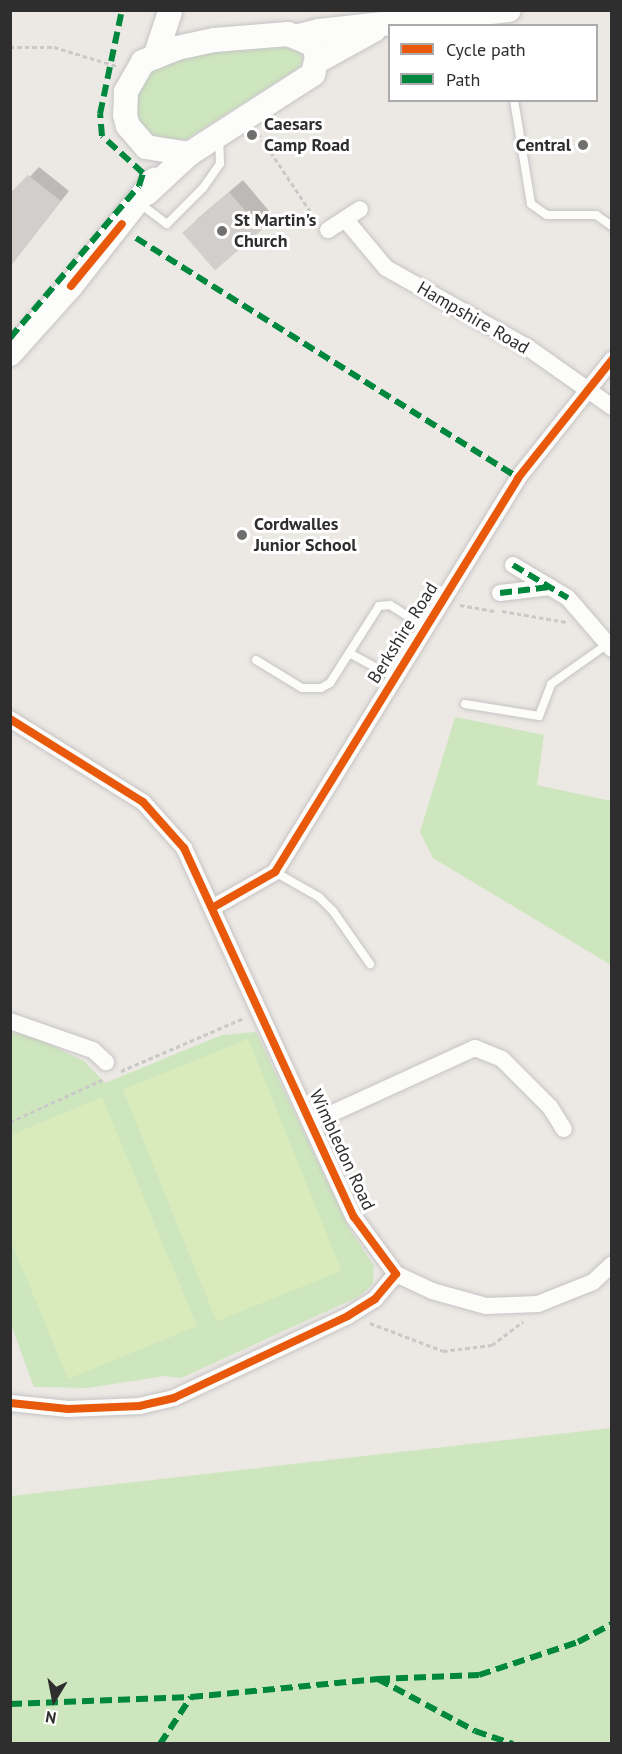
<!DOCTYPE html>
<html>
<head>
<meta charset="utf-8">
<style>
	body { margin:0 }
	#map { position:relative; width:622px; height:1754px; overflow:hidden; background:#ece8e4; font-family:"PT Sans",sans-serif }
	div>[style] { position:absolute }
	.green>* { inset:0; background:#cee6be }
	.pitch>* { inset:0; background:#d9eabb; transform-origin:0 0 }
	.shadow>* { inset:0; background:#0003 }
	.building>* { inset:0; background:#d1cecb; transform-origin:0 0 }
	.path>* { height:3px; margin-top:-1.5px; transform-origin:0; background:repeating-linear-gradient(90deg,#c9c9c8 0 4.5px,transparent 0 7.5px) }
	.roads { filter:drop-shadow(0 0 2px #c5c4c5) drop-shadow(0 0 2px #c5c4c5) }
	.lane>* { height:8px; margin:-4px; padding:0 4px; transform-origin:4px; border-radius:4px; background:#fcfcfb }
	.street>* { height:16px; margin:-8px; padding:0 8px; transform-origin:8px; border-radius:8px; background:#fcfcfb }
	.secondary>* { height:24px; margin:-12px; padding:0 12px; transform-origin:12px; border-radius:12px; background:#fcfcfb }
	.quiet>* { height:6px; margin-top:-3px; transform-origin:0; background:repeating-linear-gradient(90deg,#00873e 0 12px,transparent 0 18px) }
	.cycleway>* { height:8px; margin:-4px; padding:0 4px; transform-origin:4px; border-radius:4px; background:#e8590c }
	.dots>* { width:16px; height:16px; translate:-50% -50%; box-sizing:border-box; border:3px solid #fff; border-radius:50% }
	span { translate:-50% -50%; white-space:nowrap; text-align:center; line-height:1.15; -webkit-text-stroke:6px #fff; paint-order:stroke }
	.poi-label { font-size:18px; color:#2e2e2e; font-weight:700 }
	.left { translate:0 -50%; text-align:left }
	.right { translate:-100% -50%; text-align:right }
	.street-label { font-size:18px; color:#2e2e2e }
	.frame { position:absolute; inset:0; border:12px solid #2e2e2e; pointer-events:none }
	.legend { position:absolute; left:388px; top:24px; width:210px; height:78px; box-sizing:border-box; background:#fff; border:2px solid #ababab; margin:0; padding:8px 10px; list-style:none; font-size:18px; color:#2e2e2e }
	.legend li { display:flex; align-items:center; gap:12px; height:30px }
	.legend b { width:30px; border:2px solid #ababab }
	.north { position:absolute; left:24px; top:1670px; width:60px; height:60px; -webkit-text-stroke:4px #fff; paint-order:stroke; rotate:190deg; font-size:16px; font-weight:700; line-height:24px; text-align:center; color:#2e2e2e }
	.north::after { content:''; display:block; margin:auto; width:21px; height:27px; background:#2e2e2e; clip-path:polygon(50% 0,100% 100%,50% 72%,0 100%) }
</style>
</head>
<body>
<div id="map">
	<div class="green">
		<i style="clip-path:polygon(275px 45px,299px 51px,303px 59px,298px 68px,187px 139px,168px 141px,145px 132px,133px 112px,140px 75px,170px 56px)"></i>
		<i style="clip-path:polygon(455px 717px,544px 735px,537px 785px,611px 801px,611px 965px,433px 858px,420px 832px)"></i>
		<i style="clip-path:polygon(11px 1032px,36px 1038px,84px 1061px,105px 1083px,222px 1035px,256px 1032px,349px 1228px,374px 1266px,373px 1284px,360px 1296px,181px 1378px,164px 1376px,88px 1388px,34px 1387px,11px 1325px)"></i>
		<i style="clip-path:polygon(611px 1428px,611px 1743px,11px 1743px,11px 1496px)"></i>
	</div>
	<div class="pitch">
		<i style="left:248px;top:1039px;width:250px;height:135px;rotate:68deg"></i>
		<i style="clip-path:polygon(102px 1097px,197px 1326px,68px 1379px,11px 1241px,11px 1135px)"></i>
	</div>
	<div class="shadow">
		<i style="clip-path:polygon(39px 167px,69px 191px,10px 266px,10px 198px)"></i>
		<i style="clip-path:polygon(243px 180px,274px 217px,215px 269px,196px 220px)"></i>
	</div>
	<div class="building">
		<i style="clip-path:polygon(28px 175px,61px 201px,10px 267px,10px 193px)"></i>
		<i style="left:229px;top:192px;width:50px;height:62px;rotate:49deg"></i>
	</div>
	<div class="path">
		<i style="left:10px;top:47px;width:44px"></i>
		<i style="left:54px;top:47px;width:66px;rotate:16.8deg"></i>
		<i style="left:258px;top:133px;width:105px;rotate:56.3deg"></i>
		<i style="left:460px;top:605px;width:36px;rotate:10deg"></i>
		<i style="left:502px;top:611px;width:65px;rotate:9.8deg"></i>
		<i style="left:121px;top:1071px;width:134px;rotate:-23.3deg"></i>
		<i style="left:10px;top:1122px;width:103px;rotate:-24.6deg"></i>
		<i style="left:370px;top:1323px;width:78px;rotate:21deg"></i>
		<i style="left:443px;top:1351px;width:49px;rotate:-7deg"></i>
		<i style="left:492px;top:1345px;width:39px;rotate:-37deg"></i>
	</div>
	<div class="roads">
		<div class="lane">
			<i style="left:514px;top:100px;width:105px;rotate:80.7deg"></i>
			<i style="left:531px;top:204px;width:19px;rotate:35deg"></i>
			<i style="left:547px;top:215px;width:49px"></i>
			<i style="left:596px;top:215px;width:19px;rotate:35deg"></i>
			<i style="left:139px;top:203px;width:35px;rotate:37deg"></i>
			<i style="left:167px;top:224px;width:51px;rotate:-45deg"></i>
			<i style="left:203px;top:188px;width:29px;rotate:-55deg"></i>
			<i style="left:220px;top:164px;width:26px;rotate:-92deg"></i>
			<i style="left:351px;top:654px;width:48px;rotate:28.7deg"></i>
			<i style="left:256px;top:660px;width:54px;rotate:31.3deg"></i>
			<i style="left:302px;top:688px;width:19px"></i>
			<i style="left:321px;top:688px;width:10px;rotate:-29deg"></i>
			<i style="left:330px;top:683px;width:91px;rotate:-57.5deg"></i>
			<i style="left:379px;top:606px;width:11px;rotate:-5deg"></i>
			<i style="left:390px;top:605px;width:41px;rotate:32.2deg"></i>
			<i style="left:465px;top:704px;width:75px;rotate:9.2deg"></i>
			<i style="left:539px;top:716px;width:34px;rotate:-69deg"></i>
			<i style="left:551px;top:684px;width:67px;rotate:-35.3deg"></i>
			<i style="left:275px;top:872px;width:51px;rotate:29.6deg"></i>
			<i style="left:319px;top:897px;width:20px;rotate:45deg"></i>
			<i style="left:333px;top:911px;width:65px;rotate:55.1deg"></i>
		</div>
		<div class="street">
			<i style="left:345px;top:219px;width:64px;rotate:50.1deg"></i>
			<i style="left:386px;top:268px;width:162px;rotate:29.3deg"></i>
			<i style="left:527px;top:347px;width:104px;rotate:35.2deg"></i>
			<i style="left:328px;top:230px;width:38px;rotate:-33deg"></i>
			<i style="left:513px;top:565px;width:64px;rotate:31deg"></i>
			<i style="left:568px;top:598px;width:67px;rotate:49.2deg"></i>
			<i style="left:500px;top:593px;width:50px;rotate:-6.8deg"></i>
			<i style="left:10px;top:719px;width:157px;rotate:32deg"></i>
			<i style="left:143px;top:802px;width:62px;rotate:48.3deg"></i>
			<i style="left:184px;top:848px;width:406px;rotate:65.3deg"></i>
			<i style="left:354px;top:1217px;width:71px;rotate:53.6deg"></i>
			<i style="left:396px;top:1274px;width:33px;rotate:130deg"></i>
			<i style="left:375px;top:1299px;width:32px;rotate:148deg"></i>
			<i style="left:348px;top:1316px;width:192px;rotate:154.8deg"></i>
			<i style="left:174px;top:1398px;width:35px;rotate:167deg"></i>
			<i style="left:140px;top:1406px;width:72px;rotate:177.6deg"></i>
			<i style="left:68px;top:1409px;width:58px;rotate:-174.1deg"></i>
			<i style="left:212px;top:908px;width:73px;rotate:-29.7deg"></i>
			<i style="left:275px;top:872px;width:463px;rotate:-58.3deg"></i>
			<i style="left:518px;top:478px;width:151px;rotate:-51.5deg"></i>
			<i style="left:10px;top:1021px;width:88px;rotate:19.3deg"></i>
			<i style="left:93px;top:1050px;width:18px;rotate:43deg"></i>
			<i style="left:313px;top:1122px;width:178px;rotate:-24.6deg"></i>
			<i style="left:475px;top:1048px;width:29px;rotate:22deg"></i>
			<i style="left:502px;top:1059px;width:68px;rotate:45deg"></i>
			<i style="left:550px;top:1107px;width:26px;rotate:58deg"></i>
			<i style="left:396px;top:1274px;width:40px;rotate:25deg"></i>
			<i style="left:432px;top:1291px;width:56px;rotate:15.5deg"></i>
			<i style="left:486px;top:1306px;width:52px;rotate:-2.2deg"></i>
			<i style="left:538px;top:1304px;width:59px;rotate:-21.8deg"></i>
			<i style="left:593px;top:1282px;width:26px;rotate:-43deg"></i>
		</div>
		<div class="secondary">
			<i style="left:299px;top:36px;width:21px;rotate:-14deg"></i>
			<i style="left:319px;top:31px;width:191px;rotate:-6.3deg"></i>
			<i style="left:155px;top:57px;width:47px;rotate:-71.6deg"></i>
			<i style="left:316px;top:62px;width:66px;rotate:-28.9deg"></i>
			<i style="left:147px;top:193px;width:57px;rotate:-42.9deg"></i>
			<i style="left:189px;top:154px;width:148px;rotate:-32.8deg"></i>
			<i style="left:313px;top:74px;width:17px;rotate:-77deg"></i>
			<i style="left:317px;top:57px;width:12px;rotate:-104deg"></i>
			<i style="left:314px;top:45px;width:28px;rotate:-157deg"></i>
			<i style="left:288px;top:34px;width:74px;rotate:175.4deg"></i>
			<i style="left:214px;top:40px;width:38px;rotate:168deg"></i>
			<i style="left:177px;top:48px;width:37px;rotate:158deg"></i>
			<i style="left:143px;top:62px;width:34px;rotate:120deg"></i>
			<i style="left:126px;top:92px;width:23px;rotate:92deg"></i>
			<i style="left:125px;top:115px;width:11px;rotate:75deg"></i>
			<i style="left:128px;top:126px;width:28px;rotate:49deg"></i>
			<i style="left:146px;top:147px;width:44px;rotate:9.2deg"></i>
			<i style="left:10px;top:354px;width:91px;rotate:-48.1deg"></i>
			<i style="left:71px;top:286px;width:135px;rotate:-51.9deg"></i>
		</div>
	</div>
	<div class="quiet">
		<i style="left:136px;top:238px;width:451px;rotate:32.1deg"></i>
		<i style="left:10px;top:338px;width:199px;rotate:-49.7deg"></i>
		<i style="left:139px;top:186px;width:14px;rotate:-73deg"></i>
		<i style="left:143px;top:173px;width:55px;rotate:-137.9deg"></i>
		<i style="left:102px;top:136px;width:22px;rotate:-95deg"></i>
		<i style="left:100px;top:114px;width:106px;rotate:-78.1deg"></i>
		<i style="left:513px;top:565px;width:64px;rotate:31deg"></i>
		<i style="left:500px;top:593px;width:50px;rotate:-6.8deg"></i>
		<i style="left:378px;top:1679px;width:101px;rotate:-2.3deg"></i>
		<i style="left:479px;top:1675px;width:104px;rotate:-18.4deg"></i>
		<i style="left:578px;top:1642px;width:38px;rotate:-28deg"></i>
		<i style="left:10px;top:1704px;width:181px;rotate:-2.2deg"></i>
		<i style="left:191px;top:1697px;width:188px;rotate:-5.5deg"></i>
		<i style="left:378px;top:1679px;width:110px;rotate:28.2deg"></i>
		<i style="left:475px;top:1731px;width:40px;rotate:18.9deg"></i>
		<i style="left:160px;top:1744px;width:56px;rotate:-56.6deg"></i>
	</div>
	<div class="cycleway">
		<i style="left:71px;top:286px;width:80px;rotate:-50.6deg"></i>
		<i style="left:10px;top:719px;width:157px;rotate:32deg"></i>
		<i style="left:143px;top:802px;width:62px;rotate:48.3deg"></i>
		<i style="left:184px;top:848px;width:406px;rotate:65.3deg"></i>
		<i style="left:354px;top:1217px;width:71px;rotate:53.6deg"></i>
		<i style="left:396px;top:1274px;width:33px;rotate:130deg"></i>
		<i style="left:375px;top:1299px;width:32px;rotate:148deg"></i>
		<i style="left:348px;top:1316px;width:192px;rotate:154.8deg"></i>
		<i style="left:174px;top:1398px;width:35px;rotate:167deg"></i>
		<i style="left:140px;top:1406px;width:72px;rotate:177.6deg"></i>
		<i style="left:68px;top:1409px;width:58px;rotate:-174.1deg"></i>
		<i style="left:212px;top:908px;width:73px;rotate:-29.7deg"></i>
		<i style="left:275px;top:872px;width:463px;rotate:-58.3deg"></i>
		<i style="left:518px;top:478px;width:151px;rotate:-51.5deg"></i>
	</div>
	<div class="dots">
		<i style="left:252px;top:135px;background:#706f6e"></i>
		<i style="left:583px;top:145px;background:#706f6e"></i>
		<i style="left:222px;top:231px;background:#706f6e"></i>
		<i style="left:242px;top:535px;background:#706f6e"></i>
	</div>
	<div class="poi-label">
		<span class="left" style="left:264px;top:135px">Caesars<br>Camp Road</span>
		<span class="right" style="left:571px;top:145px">Central</span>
		<span class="left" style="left:234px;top:231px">St Martin's<br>Church</span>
		<span class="left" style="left:254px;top:535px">Cordwalles<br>Junior School</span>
	</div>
	<div class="street-label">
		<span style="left:473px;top:318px;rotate:30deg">Hampshire Road</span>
		<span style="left:403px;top:633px;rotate:-58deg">Berkshire Road</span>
		<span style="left:342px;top:1150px;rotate:65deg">Wimbledon Road</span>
	</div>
	<div class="frame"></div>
	<ul class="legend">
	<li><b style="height:8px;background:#e8590c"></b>Cycle path</li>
	<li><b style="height:8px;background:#00873e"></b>Path</li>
	</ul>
	<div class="north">N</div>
</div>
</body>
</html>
